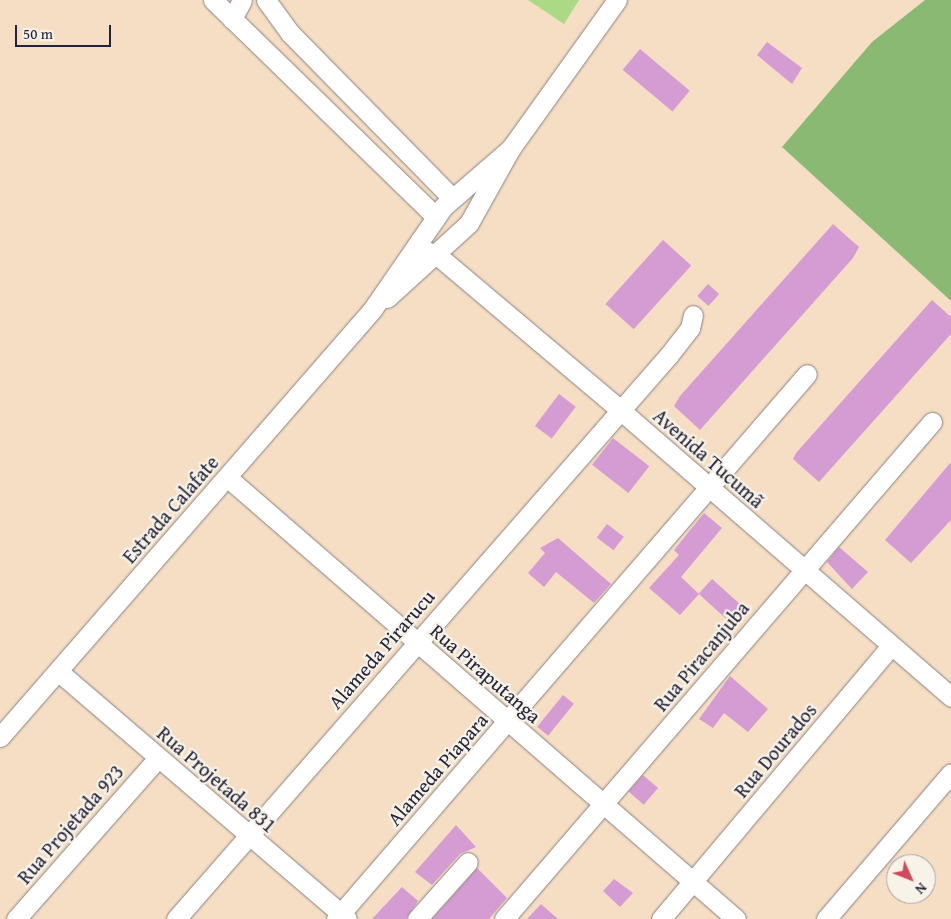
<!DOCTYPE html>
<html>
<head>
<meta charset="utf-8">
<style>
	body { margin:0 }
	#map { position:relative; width:951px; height:919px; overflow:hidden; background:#f5dec4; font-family:"Gentium Book Plus",serif }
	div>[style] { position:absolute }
	.green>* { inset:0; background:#acd986 }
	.forest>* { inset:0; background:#89b973 }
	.building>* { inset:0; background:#d59cd4; transform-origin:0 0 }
	.roads { filter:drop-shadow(0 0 1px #8c8080) drop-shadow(0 0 1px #8c8080) }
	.minor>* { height:19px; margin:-9.5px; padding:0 9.5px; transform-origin:9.5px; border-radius:9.5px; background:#fff }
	span { translate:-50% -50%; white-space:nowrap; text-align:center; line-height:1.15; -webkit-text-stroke:4.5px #f7f3e8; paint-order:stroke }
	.street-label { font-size:20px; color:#22223b }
	.north { position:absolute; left:886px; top:854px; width:50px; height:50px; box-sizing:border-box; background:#f7f3e8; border:1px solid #a29fa3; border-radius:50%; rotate:134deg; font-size:14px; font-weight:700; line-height:20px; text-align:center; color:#22223b }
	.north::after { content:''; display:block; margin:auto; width:18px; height:22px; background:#d1495b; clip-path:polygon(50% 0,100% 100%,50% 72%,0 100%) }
	.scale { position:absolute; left:15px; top:25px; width:96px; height:22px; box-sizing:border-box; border:2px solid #22223b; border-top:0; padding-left:6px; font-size:15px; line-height:18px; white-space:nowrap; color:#22223b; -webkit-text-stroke:4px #f7f3e8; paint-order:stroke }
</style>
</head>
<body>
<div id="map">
	<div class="green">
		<i style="clip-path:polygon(528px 0,579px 0,564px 24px)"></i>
	</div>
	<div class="forest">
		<i style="clip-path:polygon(925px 0,951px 0,951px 301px,782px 147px,872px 42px)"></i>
	</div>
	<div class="building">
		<i style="clip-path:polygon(767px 42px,802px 68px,792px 84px,757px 55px)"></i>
		<i style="left:640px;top:49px;width:65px;height:27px;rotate:40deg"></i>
		<i style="clip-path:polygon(833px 224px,859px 247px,853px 258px,700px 430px,674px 406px,680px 396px)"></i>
		<i style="left:663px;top:240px;width:38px;height:86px;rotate:42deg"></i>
		<i style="left:708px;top:284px;width:15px;height:16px;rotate:42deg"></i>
		<i style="clip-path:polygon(932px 300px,951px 317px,951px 334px,819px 482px,793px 459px,796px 453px)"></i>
		<i style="left:559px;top:394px;width:21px;height:40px;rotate:37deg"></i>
		<i style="left:613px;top:438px;width:46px;height:34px;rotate:38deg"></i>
		<i style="clip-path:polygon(951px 462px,951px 520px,911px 563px,885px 540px)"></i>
		<i style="clip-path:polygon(704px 513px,722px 528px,681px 577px,699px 594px,680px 615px,649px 588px,679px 555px,674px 550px)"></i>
		<i style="left:607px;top:524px;width:21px;height:17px;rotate:37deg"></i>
		<i style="clip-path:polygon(558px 538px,611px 584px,594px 603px,556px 572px,544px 587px,528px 573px,545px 553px,540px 548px)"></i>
		<i style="clip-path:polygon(839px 547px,868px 572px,852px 589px,827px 562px)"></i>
		<i style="left:712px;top:579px;width:46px;height:20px;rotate:42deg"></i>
		<i style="clip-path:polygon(730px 676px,768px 709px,748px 732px,724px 713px,713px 728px,699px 719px)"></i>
		<i style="left:563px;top:695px;width:14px;height:41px;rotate:39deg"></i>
		<i style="left:643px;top:775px;width:20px;height:22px;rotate:41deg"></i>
		<i style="clip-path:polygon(456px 825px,476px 847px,460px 854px,432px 885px,415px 872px)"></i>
		<i style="clip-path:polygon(477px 868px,507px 898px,489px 919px,432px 919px)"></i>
		<i style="clip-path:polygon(614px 879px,633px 893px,620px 907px,603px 891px)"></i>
		<i style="clip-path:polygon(402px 887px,418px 901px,406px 919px,372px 919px)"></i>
		<i style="clip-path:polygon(541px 904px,558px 919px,527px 919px)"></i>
	</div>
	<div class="roads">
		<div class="minor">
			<i style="left:213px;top:0;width:311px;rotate:44.2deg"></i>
			<i style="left:266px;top:0;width:41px;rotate:54deg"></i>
			<i style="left:290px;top:33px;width:231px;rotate:45.5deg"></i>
			<i style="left:232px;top:19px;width:21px;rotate:-62deg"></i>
			<i style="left:420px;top:240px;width:10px;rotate:73deg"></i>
			<i style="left:423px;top:250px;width:15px;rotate:20deg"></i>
			<i style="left:437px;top:255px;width:238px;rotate:40.2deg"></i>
			<i style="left:619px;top:409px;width:440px;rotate:40.9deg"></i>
			<i style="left:387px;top:298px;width:111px;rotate:-42.4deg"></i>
			<i style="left:469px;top:223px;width:86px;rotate:-60.8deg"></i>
			<i style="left:511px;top:148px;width:182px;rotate:-54.4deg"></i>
			<i style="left:227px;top:477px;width:674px;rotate:40.97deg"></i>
			<i style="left:59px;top:672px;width:379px;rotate:40.6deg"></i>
			<i style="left:0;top:737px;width:566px;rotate:-48.94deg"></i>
			<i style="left:372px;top:310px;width:125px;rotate:-55.4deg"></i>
			<i style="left:443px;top:207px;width:90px;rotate:-40.9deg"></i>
			<i style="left:16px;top:919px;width:215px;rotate:-48.6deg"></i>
			<i style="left:176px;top:919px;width:749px;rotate:-48.84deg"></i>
			<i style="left:669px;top:355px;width:34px;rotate:-52deg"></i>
			<i style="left:690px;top:328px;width:13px;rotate:-77deg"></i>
			<i style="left:336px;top:919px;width:720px;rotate:-49.17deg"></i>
			<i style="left:417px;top:919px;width:76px;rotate:-48.2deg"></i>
			<i style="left:504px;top:919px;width:656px;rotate:-49.27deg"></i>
			<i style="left:661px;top:919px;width:357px;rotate:-49.9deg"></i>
			<i style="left:826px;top:919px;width:192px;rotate:-49.4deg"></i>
		</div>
	</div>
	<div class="street-label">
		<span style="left:709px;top:458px;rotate:41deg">Avenida Tucumã</span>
		<span style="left:170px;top:509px;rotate:-49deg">Estrada Calafate</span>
		<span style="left:381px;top:649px;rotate:-49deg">Alameda Pirarucu</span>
		<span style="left:701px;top:656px;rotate:-50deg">Rua Piracanjuba</span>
		<span style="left:486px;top:673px;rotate:41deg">Rua Piraputanga</span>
		<span style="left:775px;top:750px;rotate:-50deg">Rua Dourados</span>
		<span style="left:437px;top:769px;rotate:-49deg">Alameda Piapara</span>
		<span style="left:217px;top:779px;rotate:41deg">Rua Projetada 831</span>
		<span style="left:70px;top:824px;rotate:-49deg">Rua Projetada 923</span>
	</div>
	<div class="north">N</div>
	<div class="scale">50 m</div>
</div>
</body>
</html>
